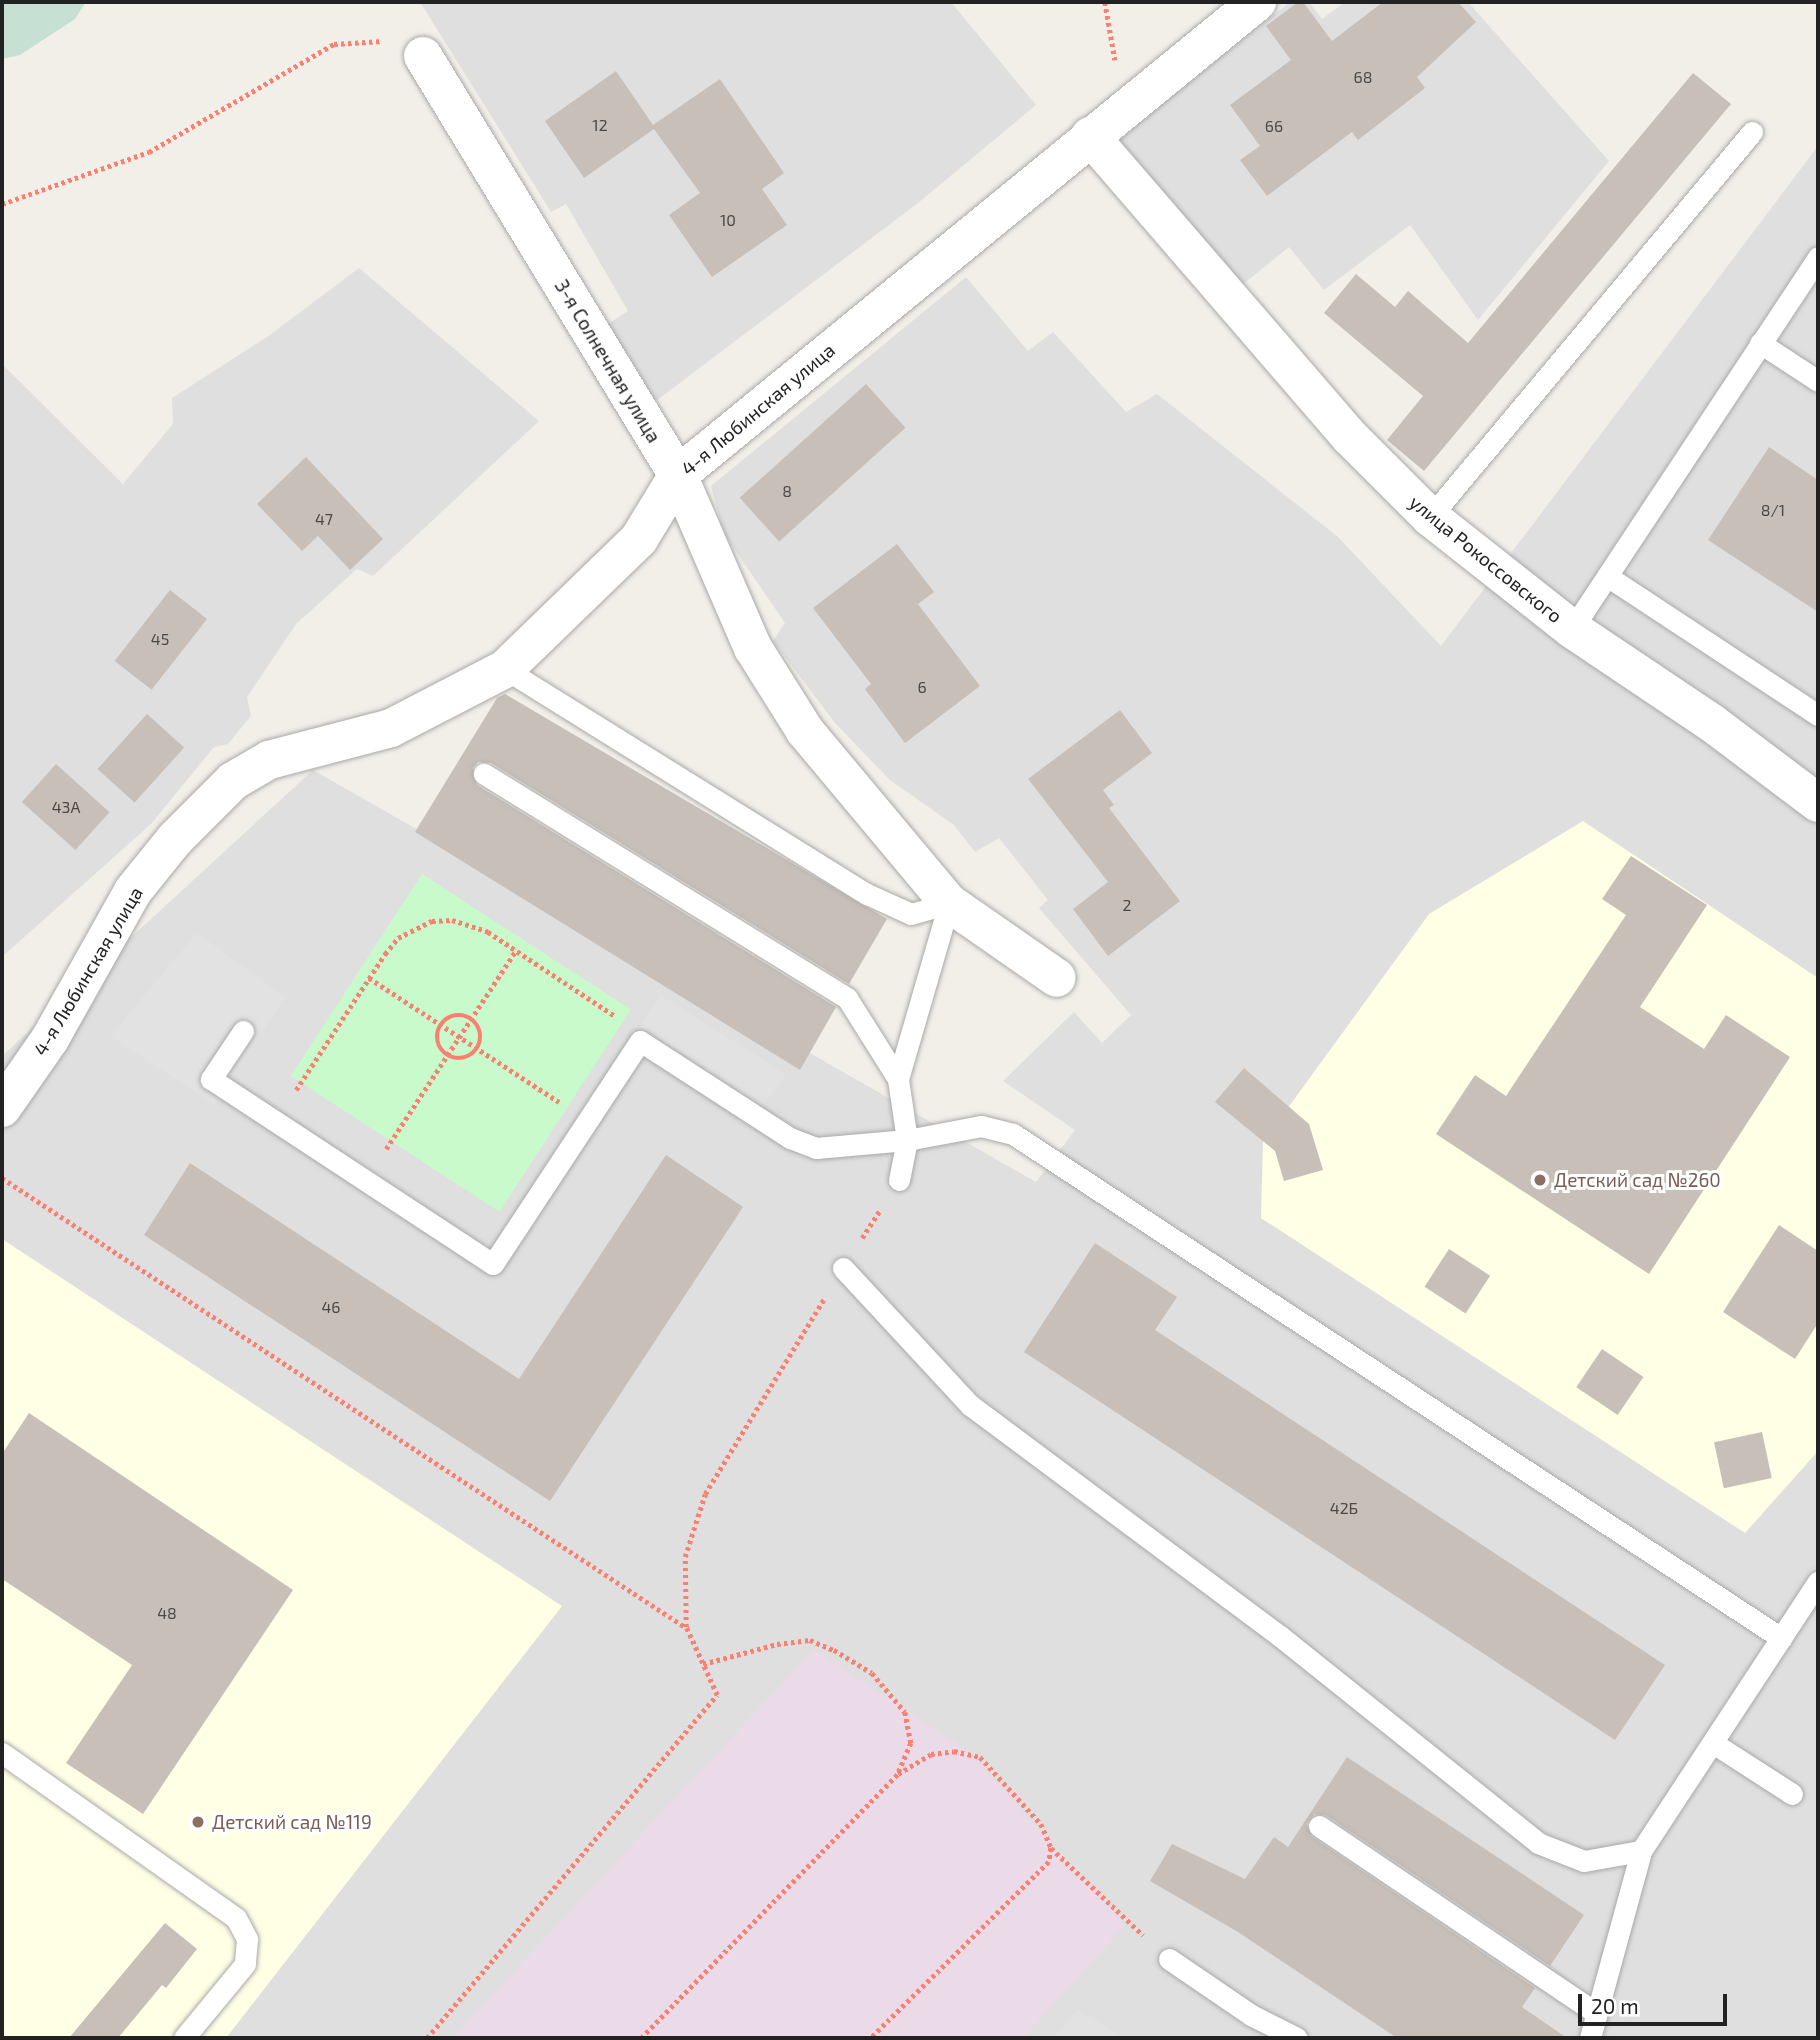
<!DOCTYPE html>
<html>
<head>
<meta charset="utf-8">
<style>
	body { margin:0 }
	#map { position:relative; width:1820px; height:2040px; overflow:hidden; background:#f2efe9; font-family:"Exo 2",sans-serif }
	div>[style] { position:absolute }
	.residential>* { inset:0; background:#e0dfdf }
	.industrial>* { inset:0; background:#ebdbe8 }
	.education>* { inset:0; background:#ffffe5 }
	.wetland>* { inset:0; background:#c6e0d4 }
	.park>* { inset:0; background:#c8facc; transform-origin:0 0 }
	.parking>* { inset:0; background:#e2e2e2 }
	.building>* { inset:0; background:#c7bfb8; transform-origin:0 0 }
	.path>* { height:4.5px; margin-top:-2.25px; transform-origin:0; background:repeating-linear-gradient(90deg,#fa8072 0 3.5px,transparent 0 7px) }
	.path>.ring { margin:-2.25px; padding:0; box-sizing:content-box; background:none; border:4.5px solid #fa8072; border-radius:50% }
	.roads { filter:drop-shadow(0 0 2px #a9a9a9) drop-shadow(0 0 2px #a9a9a9) }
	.service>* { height:21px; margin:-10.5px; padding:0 10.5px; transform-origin:10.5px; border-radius:10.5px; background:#fff }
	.minor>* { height:38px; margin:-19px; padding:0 19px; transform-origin:19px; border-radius:19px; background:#fff }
	.dots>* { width:19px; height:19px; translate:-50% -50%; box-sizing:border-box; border:4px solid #fff; border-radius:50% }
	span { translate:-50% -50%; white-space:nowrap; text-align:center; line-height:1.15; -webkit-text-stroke:6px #fff; paint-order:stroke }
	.number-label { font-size:16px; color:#4b4948 }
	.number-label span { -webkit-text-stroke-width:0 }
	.street-label { font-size:19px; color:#222 }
	.education-label { font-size:19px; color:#785e54 }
	.left { translate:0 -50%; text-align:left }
	.frame { position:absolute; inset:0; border:4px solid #222; pointer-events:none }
	.scale { position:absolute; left:1578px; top:1994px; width:149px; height:32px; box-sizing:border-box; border:4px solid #222; border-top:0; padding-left:9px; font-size:21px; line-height:24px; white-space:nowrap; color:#222; -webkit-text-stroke:5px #fff; paint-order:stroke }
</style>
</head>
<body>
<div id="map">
	<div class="residential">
		<i style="clip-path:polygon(420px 2px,951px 2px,1036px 105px,918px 203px,652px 404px,603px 327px,628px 311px,566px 204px,551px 212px)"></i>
		<i style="clip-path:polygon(1290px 2px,1309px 2px,1322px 19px,1345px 2px,1468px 2px,1609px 161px,1478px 320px,1410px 225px,1324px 290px,1289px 247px,1242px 285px,1118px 138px)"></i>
		<i style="clip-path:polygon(1818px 146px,1818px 2038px,2px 2038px,2px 1056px,313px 770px,1036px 1182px,1075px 1130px,1003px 1081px,1074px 1012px,1102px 1043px,1131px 1015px,1039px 908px,1048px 900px,999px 838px,975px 852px,954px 825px,890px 780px,835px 723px,773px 641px,785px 623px,724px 534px,711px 486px,966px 277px,1028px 351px,1053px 332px,1126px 412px,1157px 394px,1338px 537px,1441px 646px)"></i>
		<i style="clip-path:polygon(359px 268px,539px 421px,373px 576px,357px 569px,296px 624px,247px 697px,251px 716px,228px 744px,214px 747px,151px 824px,2px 957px,2px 364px,123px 484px,173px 424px,172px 398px,267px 337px)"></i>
	</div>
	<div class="industrial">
		<i style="clip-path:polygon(814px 1649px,968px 1751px,1125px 1925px,1023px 2038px,452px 2038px)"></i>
	</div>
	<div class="education">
		<i style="clip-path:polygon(1583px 821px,1818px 978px,1818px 1451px,1745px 1533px,1261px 1218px,1263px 1142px,1429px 914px)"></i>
		<i style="clip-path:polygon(2px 1239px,562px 1606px,226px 2038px,2px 2038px)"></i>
	</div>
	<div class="wetland">
		<i style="clip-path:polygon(2px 2px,86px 2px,75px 19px,20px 55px,2px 59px)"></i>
	</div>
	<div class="park">
		<i style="left:422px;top:874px;width:249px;height:241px;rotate:33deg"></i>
	</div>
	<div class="parking">
		<i style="clip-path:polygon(197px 933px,285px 997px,215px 1105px,110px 1036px)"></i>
		<i style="clip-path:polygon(660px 995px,786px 1074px,762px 1108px,641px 1026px)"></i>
		<i style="clip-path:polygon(1078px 2010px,1123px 2038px,1053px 2038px)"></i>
	</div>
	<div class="building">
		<i style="clip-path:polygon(1298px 2px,1303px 2px,1332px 41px,1383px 2px,1458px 2px,1476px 22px,1417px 77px,1425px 88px,1358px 140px,1352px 132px,1267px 196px,1240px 160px,1260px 146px,1230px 105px,1291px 60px,1266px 26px)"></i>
		<i style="clip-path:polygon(616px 71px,653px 125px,720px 79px,784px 173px,762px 189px,787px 225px,712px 277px,669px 215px,700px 193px,654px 129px,584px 178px,545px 121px)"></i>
		<i style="clip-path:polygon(1693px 73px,1731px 104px,1424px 471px,1387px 440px,1423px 396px,1324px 313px,1356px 274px,1395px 307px,1408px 291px,1468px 343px)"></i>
		<i style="left:866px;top:384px;width:59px;height:170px;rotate:48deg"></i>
		<i style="clip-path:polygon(1769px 447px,1818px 480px,1818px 612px,1708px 540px)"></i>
		<i style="clip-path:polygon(306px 457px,383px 539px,350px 570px,318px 536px,302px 551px,257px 504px)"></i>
		<i style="clip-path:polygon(897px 544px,934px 592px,918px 604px,980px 686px,905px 743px,865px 689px,871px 684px,813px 608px)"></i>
		<i style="left:170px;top:590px;width:47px;height:90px;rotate:38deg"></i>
		<i style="clip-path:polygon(505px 694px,887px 919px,849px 984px,491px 763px,478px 762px,473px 768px,477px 785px,836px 1007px,800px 1070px,415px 832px,497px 698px)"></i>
		<i style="clip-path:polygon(1120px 710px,1152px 753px,1103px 790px,1114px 805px,1109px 808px,1180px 901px,1108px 956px,1073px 909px,1108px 882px,1028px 779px)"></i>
		<i style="left:147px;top:714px;width:50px;height:74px;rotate:42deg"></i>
		<i style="left:56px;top:764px;width:72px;height:51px;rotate:42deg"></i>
		<i style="clip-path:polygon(1631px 856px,1707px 905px,1640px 1007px,1704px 1049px,1726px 1015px,1790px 1057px,1649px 1274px,1436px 1134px,1475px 1075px,1506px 1096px,1626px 915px,1602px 899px)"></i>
		<i style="clip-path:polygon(1244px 1068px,1309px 1124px,1323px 1170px,1284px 1181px,1275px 1151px,1215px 1102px)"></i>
		<i style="clip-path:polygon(666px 1155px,743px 1207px,550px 1501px,144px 1235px,190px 1163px,519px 1379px)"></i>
		<i style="clip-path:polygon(1779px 1225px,1818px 1251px,1818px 1323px,1795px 1359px,1723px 1312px)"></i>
		<i style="clip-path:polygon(1095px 1243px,1177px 1297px,1155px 1330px,1665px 1665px,1615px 1740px,1024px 1352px)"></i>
		<i style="left:1449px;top:1249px;width:49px;height:45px;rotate:33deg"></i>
		<i style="left:1602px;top:1349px;width:50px;height:46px;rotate:34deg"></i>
		<i style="clip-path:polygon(29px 1413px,293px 1590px,143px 1814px,66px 1763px,132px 1665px,2px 1579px,2px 1454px)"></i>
		<i style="left:1762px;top:1432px;width:47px;height:49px;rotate:78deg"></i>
		<i style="clip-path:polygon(1347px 1757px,1584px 1915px,1550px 1966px,1326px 1815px,1314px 1814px,1306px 1824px,1312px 1837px,1535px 1988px,1522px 2007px,1567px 2038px,1397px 2038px,1238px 1932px,1150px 1881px,1172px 1844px,1245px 1879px,1274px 1837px,1288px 1847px)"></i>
		<i style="clip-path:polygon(165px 1923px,197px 1949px,166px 1988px,162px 1985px,118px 2038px,69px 2038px)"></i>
	</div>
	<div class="path">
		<i style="left:1105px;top:2px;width:59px;rotate:80.2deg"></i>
		<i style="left:2px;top:204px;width:156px;rotate:-19.5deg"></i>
		<i style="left:149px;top:152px;width:214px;rotate:-30.3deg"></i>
		<i style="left:334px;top:44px;width:48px;rotate:-3.6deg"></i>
		<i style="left:369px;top:978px;width:227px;rotate:33.1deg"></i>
		<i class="ring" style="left:437px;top:1015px;width:39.5px;height:39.5px"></i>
		<i style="left:296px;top:1090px;width:163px;rotate:-56.8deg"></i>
		<i style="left:385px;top:954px;width:21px;rotate:-51deg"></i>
		<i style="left:398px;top:938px;width:38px;rotate:-27deg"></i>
		<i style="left:432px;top:921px;width:20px;rotate:-3deg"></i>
		<i style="left:452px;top:920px;width:38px;rotate:18deg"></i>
		<i style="left:488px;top:932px;width:152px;rotate:33.5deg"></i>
		<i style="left:386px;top:1149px;width:238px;rotate:-56.8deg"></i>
		<i style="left:2px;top:1178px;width:817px;rotate:33.32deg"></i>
		<i style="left:862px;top:1238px;width:33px;rotate:-57deg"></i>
		<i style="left:703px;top:1664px;width:77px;rotate:-15.1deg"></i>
		<i style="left:777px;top:1644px;width:33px;rotate:-7deg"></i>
		<i style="left:810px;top:1640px;width:26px;rotate:23deg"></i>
		<i style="left:834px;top:1650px;width:44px;rotate:31.2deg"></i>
		<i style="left:872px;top:1673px;width:51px;rotate:49.8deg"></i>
		<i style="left:905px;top:1712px;width:32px;rotate:79deg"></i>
		<i style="left:911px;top:1743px;width:33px;rotate:113deg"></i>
		<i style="left:1051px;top:1848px;width:127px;rotate:43.4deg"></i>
		<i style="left:427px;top:2038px;width:449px;rotate:-49.8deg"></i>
		<i style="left:717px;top:1695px;width:75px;rotate:-114.5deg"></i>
		<i style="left:686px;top:1627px;width:70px;rotate:-90.8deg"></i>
		<i style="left:685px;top:1557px;width:66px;rotate:-72.4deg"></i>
		<i style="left:705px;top:1494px;width:228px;rotate:-58.6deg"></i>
		<i style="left:641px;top:2038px;width:368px;rotate:-45.8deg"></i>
		<i style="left:898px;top:1774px;width:39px;rotate:-31deg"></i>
		<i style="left:931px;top:1754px;width:23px;rotate:-7deg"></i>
		<i style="left:954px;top:1751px;width:27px;rotate:13deg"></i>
		<i style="left:980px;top:1757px;width:91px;rotate:47.7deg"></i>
		<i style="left:1041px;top:1824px;width:26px;rotate:67deg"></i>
		<i style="left:1051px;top:1848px;width:14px;rotate:98deg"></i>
		<i style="left:1049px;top:1862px;width:250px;rotate:135.3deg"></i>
	</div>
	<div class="roads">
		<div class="service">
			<i style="left:1760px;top:343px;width:69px;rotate:33.2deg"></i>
			<i style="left:1430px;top:517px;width:502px;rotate:-50.09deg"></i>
			<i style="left:1607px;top:576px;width:253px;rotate:33.4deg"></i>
			<i style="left:1572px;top:629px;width:446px;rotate:-56.5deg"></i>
			<i style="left:505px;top:669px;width:426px;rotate:31.9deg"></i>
			<i style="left:867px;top:894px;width:48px;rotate:24.4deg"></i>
			<i style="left:911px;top:914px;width:40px;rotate:-16deg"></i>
			<i style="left:243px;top:1031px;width:58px;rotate:123.7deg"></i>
			<i style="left:211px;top:1079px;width:337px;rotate:33.3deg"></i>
			<i style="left:493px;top:1264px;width:267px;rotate:-56.6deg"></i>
			<i style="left:640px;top:1041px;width:179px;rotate:32.9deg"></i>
			<i style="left:790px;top:1138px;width:28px;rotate:21deg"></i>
			<i style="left:816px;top:1148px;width:91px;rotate:-5deg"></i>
			<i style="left:907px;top:1140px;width:62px;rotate:-98.4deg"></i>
			<i style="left:898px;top:1079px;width:96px;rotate:-122.2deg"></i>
			<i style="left:847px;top:998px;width:427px;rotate:-148.3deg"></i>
			<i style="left:898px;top:1079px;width:183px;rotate:-73.8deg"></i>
			<i style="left:899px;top:1180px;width:41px;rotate:-78.7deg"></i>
			<i style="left:907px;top:1140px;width:75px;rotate:-10.7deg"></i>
			<i style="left:981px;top:1126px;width:33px;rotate:14deg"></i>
			<i style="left:1013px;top:1134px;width:919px;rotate:33.27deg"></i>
			<i style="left:843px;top:1268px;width:187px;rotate:47.2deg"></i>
			<i style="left:970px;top:1405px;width:387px;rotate:36.7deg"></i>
			<i style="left:1280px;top:1636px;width:331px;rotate:38.7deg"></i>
			<i style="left:1538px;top:1843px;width:49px;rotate:21.4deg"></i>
			<i style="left:1584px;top:1861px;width:58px;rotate:-10deg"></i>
			<i style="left:1713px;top:1743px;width:94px;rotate:32.8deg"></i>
			<i style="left:2px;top:1753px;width:286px;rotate:35.2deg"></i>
			<i style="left:236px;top:1918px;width:24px;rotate:62deg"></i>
			<i style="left:247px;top:1939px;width:25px;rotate:95deg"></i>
			<i style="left:245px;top:1964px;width:96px;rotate:129.5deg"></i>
			<i style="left:1319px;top:1826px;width:333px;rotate:34deg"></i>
			<i style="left:1169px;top:1959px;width:99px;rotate:34.3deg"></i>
			<i style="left:1251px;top:2015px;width:51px;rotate:26.6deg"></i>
			<i style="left:1590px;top:2038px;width:194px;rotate:-74.7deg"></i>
			<i style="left:1641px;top:1851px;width:322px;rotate:-56.7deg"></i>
		</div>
		<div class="minor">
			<i style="left:423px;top:56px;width:490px;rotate:58.7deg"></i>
			<i style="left:678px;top:475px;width:189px;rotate:66.6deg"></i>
			<i style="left:753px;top:648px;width:98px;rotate:57.9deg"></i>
			<i style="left:805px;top:731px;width:224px;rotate:50.1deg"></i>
			<i style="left:949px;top:903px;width:131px;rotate:34.8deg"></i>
			<i style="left:1090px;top:136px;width:398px;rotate:49.2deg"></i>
			<i style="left:1350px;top:437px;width:113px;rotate:45deg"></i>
			<i style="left:1430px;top:517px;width:181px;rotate:38.3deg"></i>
			<i style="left:1572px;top:629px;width:169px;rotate:33.9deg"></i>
			<i style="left:1712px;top:723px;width:133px;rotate:37deg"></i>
			<i style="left:2px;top:1108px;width:84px;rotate:-55.2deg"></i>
			<i style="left:50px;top:1039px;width:170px;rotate:-60.7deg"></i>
			<i style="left:133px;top:891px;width:67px;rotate:-51.1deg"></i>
			<i style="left:175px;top:839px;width:82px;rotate:-45deg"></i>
			<i style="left:233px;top:781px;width:42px;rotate:-30.3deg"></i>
			<i style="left:269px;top:760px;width:126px;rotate:-14.7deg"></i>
			<i style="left:391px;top:728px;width:128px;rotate:-27.4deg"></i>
			<i style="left:505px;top:669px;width:187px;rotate:-44.1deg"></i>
			<i style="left:639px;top:539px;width:75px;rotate:-58.6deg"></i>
			<i style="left:678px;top:475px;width:748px;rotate:-39.25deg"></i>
		</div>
	</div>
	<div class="dots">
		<i style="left:1540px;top:1180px;background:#8d6e63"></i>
		<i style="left:198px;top:1822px;background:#8d6e63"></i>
	</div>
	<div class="number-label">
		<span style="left:1363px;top:77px">68</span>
		<span style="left:600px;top:125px">12</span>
		<span style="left:1274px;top:126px">66</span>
		<span style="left:728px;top:220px">10</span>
		<span style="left:787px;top:491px">8</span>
		<span style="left:1773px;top:510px">8/1</span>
		<span style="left:324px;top:519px">47</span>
		<span style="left:160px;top:639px">45</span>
		<span style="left:922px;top:687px">6</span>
		<span style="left:66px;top:807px">43А</span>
		<span style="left:1127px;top:905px">2</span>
		<span style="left:331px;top:1307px">46</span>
		<span style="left:1344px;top:1508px">42Б</span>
		<span style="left:167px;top:1613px">48</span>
	</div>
	<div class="street-label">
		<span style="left:608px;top:361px;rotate:59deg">3-я Солнечная улица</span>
		<span style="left:758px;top:409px;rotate:-40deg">4-я Любинская улица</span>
		<span style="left:1486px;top:559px;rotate:39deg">улица Рокоссовского</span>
		<span style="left:88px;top:971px;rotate:-59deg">4-я Любинская улица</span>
	</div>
	<div class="education-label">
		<span class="left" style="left:1554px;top:1180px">Детский сад №260</span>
		<span class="left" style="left:212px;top:1822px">Детский сад №119</span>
	</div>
	<div class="frame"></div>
	<div class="scale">20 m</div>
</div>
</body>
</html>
